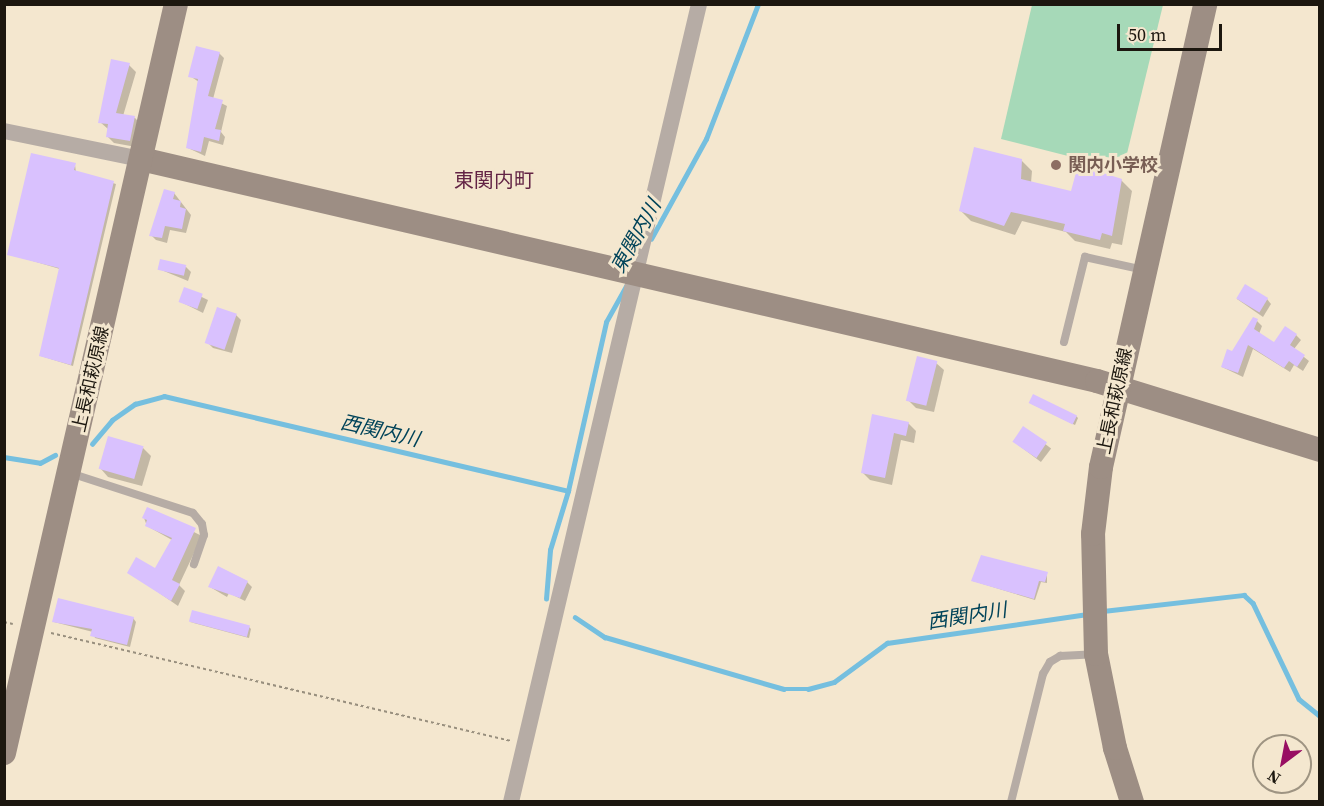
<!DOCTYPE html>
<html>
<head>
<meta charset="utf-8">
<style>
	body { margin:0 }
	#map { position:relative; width:1324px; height:806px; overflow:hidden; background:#f4e7cf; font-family:"Source Serif 4","Noto Sans JP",serif }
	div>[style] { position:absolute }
	.green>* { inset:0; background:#a6d9b8 }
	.shadow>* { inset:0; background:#0003; transform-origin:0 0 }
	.stream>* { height:4.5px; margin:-2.25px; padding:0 2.25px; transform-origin:2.25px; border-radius:2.25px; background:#75bfdf }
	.building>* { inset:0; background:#d9c1fe; transform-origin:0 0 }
	.path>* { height:2px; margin-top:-1px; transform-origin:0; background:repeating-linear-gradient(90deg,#988f7e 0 3px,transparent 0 6px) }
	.lane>* { height:8px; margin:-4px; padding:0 4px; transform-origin:4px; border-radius:4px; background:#b6aca5 }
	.street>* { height:16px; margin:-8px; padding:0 8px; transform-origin:8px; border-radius:8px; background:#b6aca5 }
	.secondary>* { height:24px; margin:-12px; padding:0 12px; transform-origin:12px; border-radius:12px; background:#9d8e84 }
	.dots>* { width:16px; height:16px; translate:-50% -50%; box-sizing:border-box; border:3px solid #f4e7cf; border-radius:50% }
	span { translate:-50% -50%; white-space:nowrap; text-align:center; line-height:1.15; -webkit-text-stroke:6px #f4e7cf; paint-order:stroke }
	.education-label { font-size:18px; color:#785e54; font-weight:700 }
	.left { translate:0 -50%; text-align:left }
	.street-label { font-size:18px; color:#1c170f }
	.neighbourhood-label { font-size:20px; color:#632445 }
	.water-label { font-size:20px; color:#004359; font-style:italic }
	.frame { position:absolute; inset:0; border:6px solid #1c170f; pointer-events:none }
	.north { position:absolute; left:1252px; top:734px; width:60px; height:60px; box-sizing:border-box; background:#f4e7cf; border:2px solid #9e9482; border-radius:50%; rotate:212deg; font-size:16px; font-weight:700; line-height:24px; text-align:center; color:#1c170f }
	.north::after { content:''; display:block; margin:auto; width:21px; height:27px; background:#980e63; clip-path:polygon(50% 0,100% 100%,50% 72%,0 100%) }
	.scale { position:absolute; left:1117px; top:24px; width:105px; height:27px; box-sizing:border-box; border:3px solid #1c170f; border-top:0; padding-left:8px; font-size:18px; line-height:21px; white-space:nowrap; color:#1c170f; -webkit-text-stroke:4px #f4e7cf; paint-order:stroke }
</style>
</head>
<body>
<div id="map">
	<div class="green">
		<i style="clip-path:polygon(1032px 5px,1163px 5px,1123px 170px,1001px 139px)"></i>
	</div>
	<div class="shadow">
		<i style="clip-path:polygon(219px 53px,224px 58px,213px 99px,227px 106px,221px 132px,225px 137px,223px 145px,209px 141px,205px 156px,188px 148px,199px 82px,190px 76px)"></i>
		<i style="clip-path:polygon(129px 65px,136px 72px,123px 116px,135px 118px,141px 124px,136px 147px,114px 143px,107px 136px,108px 129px,100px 122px)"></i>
		<i style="clip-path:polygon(1021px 160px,1032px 171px,1031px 183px,1072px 193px,1121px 180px,1132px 191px,1122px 245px,1112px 243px,1110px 249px,1075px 241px,1066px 232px,1022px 221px,1015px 235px,971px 221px,960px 210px)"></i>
		<i style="clip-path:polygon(75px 165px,76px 172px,116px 184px,73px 366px,41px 356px,60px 269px,9px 254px)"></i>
		<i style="clip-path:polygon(174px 193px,191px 215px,186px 233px,170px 230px,167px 243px,156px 240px,151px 235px)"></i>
		<i style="clip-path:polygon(186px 267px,191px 272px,188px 281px,159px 269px)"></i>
		<i style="clip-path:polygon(185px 289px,208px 300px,203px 313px,181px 302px)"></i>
		<i style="clip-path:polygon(1237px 299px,1267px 299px,1271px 304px,1263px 317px)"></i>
		<i style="clip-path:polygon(236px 315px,241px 320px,232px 353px,213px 348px,208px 343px)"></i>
		<i style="clip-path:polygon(1257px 321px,1262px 326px,1259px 334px,1274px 344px,1296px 335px,1301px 340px,1294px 349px,1309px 361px,1303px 371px,1294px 365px,1290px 372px,1253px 349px,1243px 377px,1222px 367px)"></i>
		<i style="clip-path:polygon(936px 363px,944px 370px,934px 412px,916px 408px,908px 400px)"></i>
		<i style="clip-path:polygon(1030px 403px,1076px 416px,1078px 418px,1075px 425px)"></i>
		<i style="clip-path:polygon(874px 416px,908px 423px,916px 431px,914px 443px,901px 440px,892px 485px,870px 480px,862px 472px)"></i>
		<i style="left:1024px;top:428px;width:34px;height:17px;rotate:37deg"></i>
		<i style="clip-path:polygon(143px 448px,151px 456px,142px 486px,108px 477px,101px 469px)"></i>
		<i style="clip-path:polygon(147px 509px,202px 536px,179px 585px,185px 591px,178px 606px,129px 572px,156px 570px,172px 540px,147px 526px,144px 518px)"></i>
		<i style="clip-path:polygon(1047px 573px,1047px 583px,1041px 582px,1035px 600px,973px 581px)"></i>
		<i style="clip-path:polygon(247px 582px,252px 587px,245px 601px,229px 593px,227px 597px,210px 587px)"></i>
		<i style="clip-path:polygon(133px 618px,136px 622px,130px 647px,95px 638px,93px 632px,54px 622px)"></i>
		<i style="clip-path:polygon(190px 622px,249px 627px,251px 629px,249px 638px)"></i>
	</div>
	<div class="stream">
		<i style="left:651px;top:239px;width:114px;rotate:-61.2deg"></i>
		<i style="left:706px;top:139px;width:145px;rotate:-68.9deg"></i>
		<i style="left:92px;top:444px;width:31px;rotate:-50deg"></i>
		<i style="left:112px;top:420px;width:28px;rotate:-35deg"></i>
		<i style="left:135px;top:404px;width:30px;rotate:-15deg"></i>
		<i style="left:164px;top:396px;width:415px;rotate:13.2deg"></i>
		<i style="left:4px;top:457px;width:36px;rotate:9deg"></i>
		<i style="left:40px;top:463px;width:17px;rotate:-28deg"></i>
		<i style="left:546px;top:599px;width:49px;rotate:-85.3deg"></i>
		<i style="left:550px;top:550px;width:62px;rotate:-73deg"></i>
		<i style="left:568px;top:491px;width:173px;rotate:-77.3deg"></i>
		<i style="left:606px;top:322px;width:41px;rotate:-60.9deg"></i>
		<i style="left:1103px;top:611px;width:142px;rotate:-6.5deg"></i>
		<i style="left:1244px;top:595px;width:12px;rotate:42deg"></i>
		<i style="left:1253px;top:603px;width:106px;rotate:64.4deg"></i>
		<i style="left:1299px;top:699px;width:27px;rotate:39deg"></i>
		<i style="left:575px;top:617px;width:36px;rotate:34deg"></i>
		<i style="left:605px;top:637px;width:186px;rotate:16.2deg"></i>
		<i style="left:784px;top:689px;width:24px"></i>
		<i style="left:808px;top:689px;width:27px;rotate:-15deg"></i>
		<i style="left:834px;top:682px;width:66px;rotate:-36.3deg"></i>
		<i style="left:887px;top:643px;width:204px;rotate:-8.2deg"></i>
	</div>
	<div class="building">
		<i style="clip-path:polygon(196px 46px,220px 52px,208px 96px,223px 100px,215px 129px,221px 130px,219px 141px,204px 137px,201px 152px,186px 148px,198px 79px,188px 77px)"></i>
		<i style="clip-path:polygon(111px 59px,130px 63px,116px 113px,135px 116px,130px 141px,106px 137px,108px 124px,98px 123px)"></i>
		<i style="clip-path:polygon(974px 147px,1022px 159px,1021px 179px,1071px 191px,1078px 165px,1122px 179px,1112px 236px,1102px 233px,1100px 240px,1063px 231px,1065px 224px,1011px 212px,1004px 226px,959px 211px)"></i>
		<i style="clip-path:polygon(31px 153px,76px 163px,74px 170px,114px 181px,71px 365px,39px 356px,59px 268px,7px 255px)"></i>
		<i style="clip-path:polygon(164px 189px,175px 192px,173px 199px,181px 201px,180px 207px,186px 209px,182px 229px,165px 226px,162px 238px,149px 236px)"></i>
		<i style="left:160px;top:259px;width:27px;height:11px;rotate:13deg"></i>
		<i style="left:1245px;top:284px;width:27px;height:17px;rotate:31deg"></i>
		<i style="left:184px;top:287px;width:20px;height:16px;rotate:20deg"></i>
		<i style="left:217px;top:307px;width:21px;height:38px;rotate:19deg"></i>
		<i style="clip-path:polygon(1253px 317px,1258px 319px,1254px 329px,1274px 342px,1285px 326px,1297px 334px,1290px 345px,1305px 355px,1297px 367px,1289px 361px,1284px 368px,1248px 345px,1238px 373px,1221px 367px,1227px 349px,1232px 351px)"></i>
		<i style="left:917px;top:356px;width:21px;height:46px;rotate:14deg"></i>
		<i style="left:1033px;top:394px;width:49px;height:10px;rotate:26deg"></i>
		<i style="clip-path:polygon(872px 414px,909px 422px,906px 436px,894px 433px,885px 478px,861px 473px)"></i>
		<i style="left:1023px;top:426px;width:29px;height:19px;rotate:34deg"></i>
		<i style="left:108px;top:436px;width:37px;height:34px;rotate:16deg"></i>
		<i style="clip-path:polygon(147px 507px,196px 528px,172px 580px,180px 584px,171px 601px,127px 573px,136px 557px,155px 568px,172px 538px,145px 526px,147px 520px,142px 518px)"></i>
		<i style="clip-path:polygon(981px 555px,1048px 572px,1045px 582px,1039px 581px,1034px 599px,971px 581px)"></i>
		<i style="clip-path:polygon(218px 566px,248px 581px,240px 598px,208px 587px)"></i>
		<i style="clip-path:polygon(58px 598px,134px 617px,127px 645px,90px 636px,92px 629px,52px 622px)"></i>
		<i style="left:192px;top:610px;width:60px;height:12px;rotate:15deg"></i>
	</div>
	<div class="path">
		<i style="left:4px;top:622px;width:9px;rotate:13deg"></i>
		<i style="left:51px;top:633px;width:472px;rotate:13.2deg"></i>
	</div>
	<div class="lane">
		<i style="left:1064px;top:342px;width:88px;rotate:-76.1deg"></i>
		<i style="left:1085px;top:257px;width:60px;rotate:12.4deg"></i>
		<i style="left:70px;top:473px;width:129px;rotate:18deg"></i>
		<i style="left:193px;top:513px;width:14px;rotate:51deg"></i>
		<i style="left:202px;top:524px;width:11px;rotate:80deg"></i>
		<i style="left:204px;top:535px;width:31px;rotate:109deg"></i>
		<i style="left:1011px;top:802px;width:132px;rotate:-76deg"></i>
		<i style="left:1043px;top:674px;width:14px;rotate:-60deg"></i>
		<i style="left:1050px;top:662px;width:12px;rotate:-31deg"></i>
		<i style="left:1060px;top:656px;width:34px;rotate:-3deg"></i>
	</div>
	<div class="street">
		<i style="left:4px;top:131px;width:140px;rotate:11.6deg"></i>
		<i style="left:511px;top:802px;width:820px;rotate:-76.74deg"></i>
	</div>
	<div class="secondary">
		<i style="left:141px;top:159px;width:981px;rotate:13.07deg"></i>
		<i style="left:1097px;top:381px;width:233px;rotate:17.2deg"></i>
		<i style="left:4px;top:753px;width:768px;rotate:-77.07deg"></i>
		<i style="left:1132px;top:802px;width:57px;rotate:-107.5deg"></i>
		<i style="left:1115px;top:748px;width:96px;rotate:-101.4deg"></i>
		<i style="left:1096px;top:654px;width:120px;rotate:-91.4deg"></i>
		<i style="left:1093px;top:534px;width:67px;rotate:-83.2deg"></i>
		<i style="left:1101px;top:467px;width:475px;rotate:-77.3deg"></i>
	</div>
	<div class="dots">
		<i style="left:1056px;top:165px;background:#8d6e63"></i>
	</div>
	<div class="education-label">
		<span class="left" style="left:1068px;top:165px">関内小学校</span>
	</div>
	<div class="street-label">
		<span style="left:91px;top:379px;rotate:-77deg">上長和萩原線</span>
		<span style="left:1115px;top:401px;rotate:-78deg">上長和萩原線</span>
	</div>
	<div class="neighbourhood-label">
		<span style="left:494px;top:180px">東関内町</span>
	</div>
	<div class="water-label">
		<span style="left:636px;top:236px;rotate:-61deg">東関内川</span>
		<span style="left:380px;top:431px;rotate:13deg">西関内川</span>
		<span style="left:967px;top:616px;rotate:-9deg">西関内川</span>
	</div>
	<div class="frame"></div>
	<div class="north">N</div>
	<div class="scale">50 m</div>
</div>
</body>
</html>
